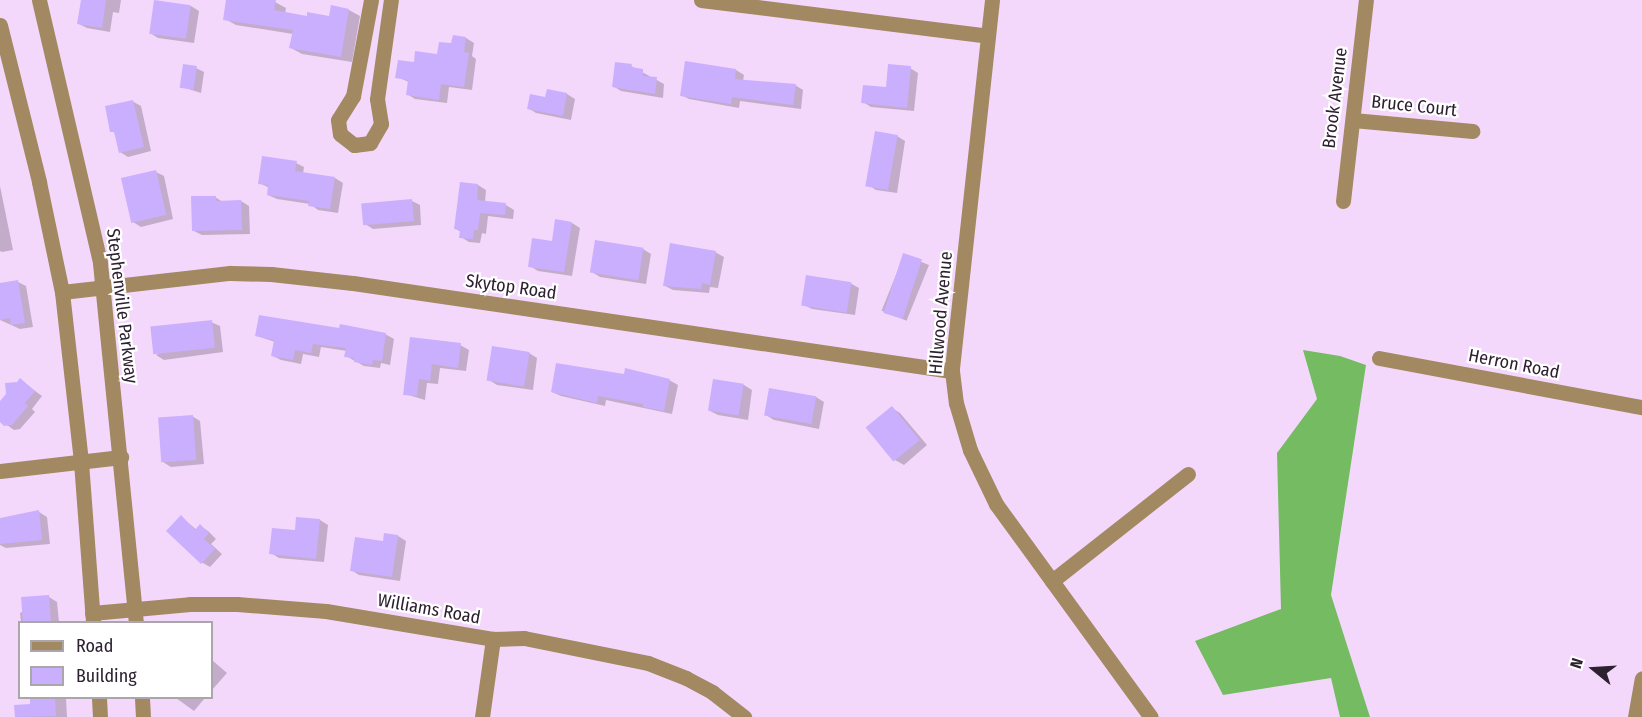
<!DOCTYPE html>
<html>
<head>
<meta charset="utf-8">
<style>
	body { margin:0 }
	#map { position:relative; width:1642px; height:717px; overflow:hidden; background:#f4d8fc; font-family:"Fira Sans Condensed",sans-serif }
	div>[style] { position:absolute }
	.forest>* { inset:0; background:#74bb62 }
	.shadow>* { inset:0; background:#0003; transform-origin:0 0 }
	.building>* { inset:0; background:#caaffe; transform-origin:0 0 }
	.minor>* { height:15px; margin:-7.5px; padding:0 7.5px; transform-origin:7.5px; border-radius:7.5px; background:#a28961 }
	span { translate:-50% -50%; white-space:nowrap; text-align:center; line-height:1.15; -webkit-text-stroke:4.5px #fff; paint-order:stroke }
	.street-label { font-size:18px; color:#2d2030 }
	.legend { position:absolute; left:18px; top:621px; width:195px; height:78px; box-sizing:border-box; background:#fff; border:2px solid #aba6ac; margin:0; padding:8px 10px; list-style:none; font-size:18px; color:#2d2030 }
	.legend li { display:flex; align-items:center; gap:12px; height:30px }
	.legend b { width:30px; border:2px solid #aba6ac }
	.north { position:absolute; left:1564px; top:639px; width:60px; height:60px; -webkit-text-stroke:4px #fff; paint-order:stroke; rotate:288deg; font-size:16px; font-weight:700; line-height:24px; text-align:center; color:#2d2030 }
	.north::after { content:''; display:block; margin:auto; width:21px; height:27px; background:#2d2030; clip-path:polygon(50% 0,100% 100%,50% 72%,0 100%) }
</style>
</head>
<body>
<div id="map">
	<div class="forest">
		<i style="clip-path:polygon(1303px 350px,1340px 356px,1366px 365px,1331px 595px,1370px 717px,1340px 717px,1331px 678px,1223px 695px,1195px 641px,1281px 609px,1277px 453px,1317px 399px)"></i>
	</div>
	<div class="shadow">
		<i style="clip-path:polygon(82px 0,121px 0,119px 13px,113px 12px,110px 32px,87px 28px,79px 24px)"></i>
		<i style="clip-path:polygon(228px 0,275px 2px,286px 8px,285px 14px,308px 18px,330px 18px,349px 10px,360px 16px,352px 62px,302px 54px,291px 48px,293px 34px,236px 25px,225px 19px)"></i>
		<i style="clip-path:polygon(191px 6px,199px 11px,194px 43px,158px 38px,150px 33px)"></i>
		<i style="clip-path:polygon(466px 38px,474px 43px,472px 56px,476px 59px,472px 90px,449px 87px,447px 103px,415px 99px,407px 94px,409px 82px,397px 77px,415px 64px,439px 56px)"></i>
		<i style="clip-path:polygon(686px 63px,736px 70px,744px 75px,743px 81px,795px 85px,803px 90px,801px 109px,740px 101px,739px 108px,689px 99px,681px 95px)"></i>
		<i style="clip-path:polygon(631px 66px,664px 84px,663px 98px,621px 91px,613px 86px)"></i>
		<i style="clip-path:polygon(196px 68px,204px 72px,201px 93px,182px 87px)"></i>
		<i style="clip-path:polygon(910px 68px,918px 73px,914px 111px,871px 107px,863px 102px,888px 89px)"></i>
		<i style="clip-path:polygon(548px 91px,567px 94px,575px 99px,571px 120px,536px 113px,528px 108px,546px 98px)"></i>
		<i style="clip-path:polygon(132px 101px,141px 106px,151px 151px,128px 157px,120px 152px,116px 134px,112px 131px)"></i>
		<i style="clip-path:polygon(897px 136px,905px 141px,897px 193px,876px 190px,868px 185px)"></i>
		<i style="clip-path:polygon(296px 163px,304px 167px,303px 174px,335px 178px,343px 183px,338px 213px,318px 210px,310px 204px,277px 199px,268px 195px,270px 188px,259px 183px)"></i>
		<i style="clip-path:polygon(156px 172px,164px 176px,173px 219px,141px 227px,133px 222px)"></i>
		<i style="clip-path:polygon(478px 185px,486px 190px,485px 203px,506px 205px,514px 210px,513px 219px,488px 216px,486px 234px,482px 233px,480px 243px,469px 242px,461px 237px,461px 232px,456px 229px)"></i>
		<i style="clip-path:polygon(0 186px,13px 250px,2px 252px,0 251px)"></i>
		<i style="clip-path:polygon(215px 197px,223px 202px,241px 201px,249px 206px,250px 234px,202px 235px,194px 231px)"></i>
		<i style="clip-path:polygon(412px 201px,420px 205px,421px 225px,373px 229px,365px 224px)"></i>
		<i style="clip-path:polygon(572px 223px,580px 228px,572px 276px,538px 271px,530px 266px)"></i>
		<i style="clip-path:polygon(643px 249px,651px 254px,646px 284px,600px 277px,592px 272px)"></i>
		<i style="clip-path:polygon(715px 252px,724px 257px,718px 288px,710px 287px,709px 293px,673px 290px,665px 286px)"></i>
		<i style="left:904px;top:255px;width:27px;height:60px;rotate:22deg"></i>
		<i style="clip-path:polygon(18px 282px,26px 286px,33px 327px,20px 329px,0 320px,0 285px)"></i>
		<i style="clip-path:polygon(850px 283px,859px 288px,855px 315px,812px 309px,804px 305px)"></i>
		<i style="clip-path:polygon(211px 322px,220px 326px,223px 352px,164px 360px,156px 355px)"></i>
		<i style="clip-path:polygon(385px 334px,394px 339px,390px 365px,381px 363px,380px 368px,364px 366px,346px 356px,347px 351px,321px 347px,319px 357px,303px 354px,301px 364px,281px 360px,273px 356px,275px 342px,257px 336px)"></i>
		<i style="clip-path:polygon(411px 338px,460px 345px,469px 350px,466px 371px,440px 368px,438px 384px,427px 383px,425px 400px,405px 394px)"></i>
		<i style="clip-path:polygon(529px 353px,537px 358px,533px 390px,497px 385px,489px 380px)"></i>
		<i style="clip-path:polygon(625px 376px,669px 380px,678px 385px,672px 414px,606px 400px,605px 406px,561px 396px,552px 392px)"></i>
		<i style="clip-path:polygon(20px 380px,42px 396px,32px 409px,35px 412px,20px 429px,14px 430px,0 420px,0 403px)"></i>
		<i style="clip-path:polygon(714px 381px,744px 385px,752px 390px,748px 420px,718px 415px,710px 411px)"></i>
		<i style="clip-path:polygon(816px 397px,824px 402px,819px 429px,774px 420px,766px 415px)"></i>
		<i style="clip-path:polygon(892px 408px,900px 413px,927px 445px,904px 465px,895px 460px)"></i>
		<i style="clip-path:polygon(192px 416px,200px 421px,204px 464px,171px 467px,163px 462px)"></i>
		<i style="clip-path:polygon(39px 512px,47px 517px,50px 544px,6px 548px,0 545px,0 520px)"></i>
		<i style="clip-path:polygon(181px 517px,197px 530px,200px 526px,208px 531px,216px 539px,211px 544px,222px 554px,210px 567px,201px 562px)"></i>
		<i style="clip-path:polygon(320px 520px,328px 525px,324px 562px,279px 558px,271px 553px,296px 532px)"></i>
		<i style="clip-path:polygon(398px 536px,406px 541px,400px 581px,359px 575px,351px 570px,384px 543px)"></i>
		<i style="clip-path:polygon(49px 597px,57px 602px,59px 622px,21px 622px,20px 613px)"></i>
		<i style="clip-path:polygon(212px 660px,227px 673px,212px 690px)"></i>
		<i style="clip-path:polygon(31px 698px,66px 698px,67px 717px,17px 717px,16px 707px,32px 706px)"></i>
		<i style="clip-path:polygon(176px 698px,205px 698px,194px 711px)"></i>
	</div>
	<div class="building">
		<i style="clip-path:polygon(81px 0,106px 0,102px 28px,77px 24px)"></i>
		<i style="left:154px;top:0;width:37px;height:34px;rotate:8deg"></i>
		<i style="clip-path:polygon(226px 0,276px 0,274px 10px,307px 16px,307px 12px,329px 16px,331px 5px,349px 9px,341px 57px,289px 48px,293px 30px,223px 20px)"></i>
		<i style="clip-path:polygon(453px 35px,466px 37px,464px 52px,469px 53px,464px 87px,441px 84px,439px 100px,406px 95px,408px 80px,395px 78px,398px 60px,414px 62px,415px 51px,437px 54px,439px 42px,451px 43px)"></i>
		<i style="clip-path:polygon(685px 61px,736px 69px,735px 79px,796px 84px,793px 105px,732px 97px,731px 104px,680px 96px)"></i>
		<i style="clip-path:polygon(615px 62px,632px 64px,631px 67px,643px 69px,643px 76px,657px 77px,655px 94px,612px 87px)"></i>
		<i style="left:183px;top:64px;width:14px;height:24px;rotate:8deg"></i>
		<i style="clip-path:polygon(888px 64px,911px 66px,907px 108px,861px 103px,863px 85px,886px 87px)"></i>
		<i style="clip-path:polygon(547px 89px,567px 93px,563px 116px,527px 109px,530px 94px,545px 97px)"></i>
		<i style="clip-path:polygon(133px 100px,144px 147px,119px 153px,114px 132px,110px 132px,105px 106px)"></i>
		<i style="left:875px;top:131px;width:23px;height:56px;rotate:10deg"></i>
		<i style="clip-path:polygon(262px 156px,297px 161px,295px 171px,335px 177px,330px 209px,308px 206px,309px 201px,267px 195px,268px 185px,258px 184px)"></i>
		<i style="left:156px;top:170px;width:46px;height:36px;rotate:77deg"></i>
		<i style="clip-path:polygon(460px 182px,478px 184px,477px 200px,506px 203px,505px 215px,480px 213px,478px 230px,474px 230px,473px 239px,459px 238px,460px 230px,454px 229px)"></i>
		<i style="clip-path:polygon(191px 196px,216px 196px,216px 201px,241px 200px,242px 230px,192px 231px)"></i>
		<i style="left:412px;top:199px;width:22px;height:51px;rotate:85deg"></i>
		<i style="clip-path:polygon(555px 219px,572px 222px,564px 272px,528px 267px,532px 238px,552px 241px)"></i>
		<i style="left:595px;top:240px;width:49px;height:33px;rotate:9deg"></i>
		<i style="clip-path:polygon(670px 243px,716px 251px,710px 285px,702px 283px,701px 289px,663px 286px)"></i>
		<i style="left:903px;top:253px;width:20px;height:63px;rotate:18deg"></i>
		<i style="left:806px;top:275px;width:46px;height:31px;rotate:9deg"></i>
		<i style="clip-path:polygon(18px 280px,25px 323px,11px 325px,10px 318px,0 320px,0 283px)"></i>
		<i style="clip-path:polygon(259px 315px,339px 328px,340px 324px,386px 333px,382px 361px,373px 360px,372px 365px,354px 362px,354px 358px,344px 357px,346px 348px,313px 344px,311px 353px,295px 350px,293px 360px,271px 356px,274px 340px,255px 336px)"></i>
		<i style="left:212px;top:320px;width:28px;height:62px;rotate:84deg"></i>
		<i style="clip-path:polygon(410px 337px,461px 343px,458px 368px,432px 364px,430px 381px,419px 379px,417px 396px,403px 395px)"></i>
		<i style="left:492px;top:346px;width:38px;height:35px;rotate:9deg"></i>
		<i style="clip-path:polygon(556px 363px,624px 374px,625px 368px,670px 379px,664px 411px,643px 407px,643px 404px,598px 396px,597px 403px,551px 392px)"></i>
		<i style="clip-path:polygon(20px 378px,35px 391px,25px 403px,28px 406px,12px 425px,4px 426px,0 422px,0 401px,6px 394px,5px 383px,17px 382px)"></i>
		<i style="left:713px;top:379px;width:31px;height:32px;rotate:9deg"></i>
		<i style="left:769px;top:388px;width:48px;height:28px;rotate:10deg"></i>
		<i style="left:892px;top:406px;width:44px;height:34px;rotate:51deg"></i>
		<i style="left:193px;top:415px;width:45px;height:35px;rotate:86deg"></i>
		<i style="clip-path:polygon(39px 510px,42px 540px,0 544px,0 518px)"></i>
		<i style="clip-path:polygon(181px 515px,195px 530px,200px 524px,209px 533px,204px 539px,215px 549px,201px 564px,166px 531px)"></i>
		<i style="clip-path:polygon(296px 517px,320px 519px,316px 559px,269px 554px,272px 528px,295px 530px)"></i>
		<i style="clip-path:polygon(384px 533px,398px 535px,392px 577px,350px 571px,355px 537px,383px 541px)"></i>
		<i style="left:49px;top:595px;width:27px;height:28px;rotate:86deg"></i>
		<i style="clip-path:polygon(30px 698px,55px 698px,56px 716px,15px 717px,14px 705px,30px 704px)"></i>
	</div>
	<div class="minor">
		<i style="left:39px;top:0;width:270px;rotate:76.9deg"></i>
		<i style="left:100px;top:263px;width:361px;rotate:84.3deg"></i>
		<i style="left:371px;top:0;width:98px;rotate:100.6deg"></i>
		<i style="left:353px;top:96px;width:28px;rotate:122deg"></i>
		<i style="left:338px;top:120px;width:14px;rotate:82deg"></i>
		<i style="left:340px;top:134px;width:18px;rotate:38deg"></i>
		<i style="left:354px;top:145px;width:16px;rotate:-7deg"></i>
		<i style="left:370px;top:143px;width:22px;rotate:-60deg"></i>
		<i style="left:381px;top:124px;width:25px;rotate:-99deg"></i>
		<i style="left:377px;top:99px;width:100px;rotate:-82deg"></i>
		<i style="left:701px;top:0;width:289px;rotate:7.1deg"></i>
		<i style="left:992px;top:0;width:373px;rotate:96.2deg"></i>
		<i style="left:952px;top:371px;width:32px;rotate:83deg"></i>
		<i style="left:956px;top:403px;width:49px;rotate:73.4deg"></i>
		<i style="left:970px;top:450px;width:60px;rotate:64.3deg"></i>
		<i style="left:996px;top:504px;width:263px;rotate:54deg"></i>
		<i style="left:0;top:25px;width:162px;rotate:76deg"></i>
		<i style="left:39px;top:182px;width:112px;rotate:78.2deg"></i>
		<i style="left:62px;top:292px;width:171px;rotate:83.6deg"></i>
		<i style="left:81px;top:462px;width:160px;rotate:85.7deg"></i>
		<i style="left:1353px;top:120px;width:120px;rotate:5.3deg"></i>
		<i style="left:1343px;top:201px;width:202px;rotate:-83.5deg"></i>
		<i style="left:62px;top:292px;width:169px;rotate:-6.5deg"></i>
		<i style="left:230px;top:273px;width:41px;rotate:1.4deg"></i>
		<i style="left:271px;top:274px;width:82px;rotate:6.3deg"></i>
		<i style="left:353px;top:283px;width:605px;rotate:8.36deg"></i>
		<i style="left:1379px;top:358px;width:268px;rotate:10.6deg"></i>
		<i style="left:0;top:471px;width:122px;rotate:-6.6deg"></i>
		<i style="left:1052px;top:581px;width:173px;rotate:-38.2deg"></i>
		<i style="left:92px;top:613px;width:98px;rotate:-5.2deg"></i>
		<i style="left:190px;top:604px;width:47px"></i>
		<i style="left:237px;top:604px;width:89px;rotate:4.5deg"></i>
		<i style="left:326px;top:611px;width:169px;rotate:9.5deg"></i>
		<i style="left:493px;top:639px;width:31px;rotate:-2deg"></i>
		<i style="left:524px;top:638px;width:126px;rotate:11.4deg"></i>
		<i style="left:648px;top:663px;width:41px;rotate:21.5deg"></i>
		<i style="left:686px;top:678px;width:30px;rotate:28deg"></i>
		<i style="left:712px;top:692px;width:41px;rotate:38deg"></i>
		<i style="left:99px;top:698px;width:19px;rotate:87deg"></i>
		<i style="left:142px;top:698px;width:19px;rotate:87deg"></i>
		<i style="left:482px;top:717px;width:79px;rotate:-82deg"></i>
		<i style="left:1635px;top:717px;width:39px;rotate:-80deg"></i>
	</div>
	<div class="street-label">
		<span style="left:1335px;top:98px;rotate:-83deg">Brook Avenue</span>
		<span style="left:1414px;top:106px;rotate:6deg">Bruce Court</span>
		<span style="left:511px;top:287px;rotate:8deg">Skytop Road</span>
		<span style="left:122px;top:306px;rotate:83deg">Stephenville Parkway</span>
		<span style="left:941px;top:313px;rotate:-85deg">Hillwood Avenue</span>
		<span style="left:1514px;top:364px;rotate:11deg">Herron Road</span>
		<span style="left:429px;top:609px;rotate:10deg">Williams Road</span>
	</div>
	<ul class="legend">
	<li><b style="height:8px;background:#a28961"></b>Road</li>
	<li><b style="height:16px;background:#caaffe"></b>Building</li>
	</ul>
	<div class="north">N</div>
</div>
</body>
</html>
